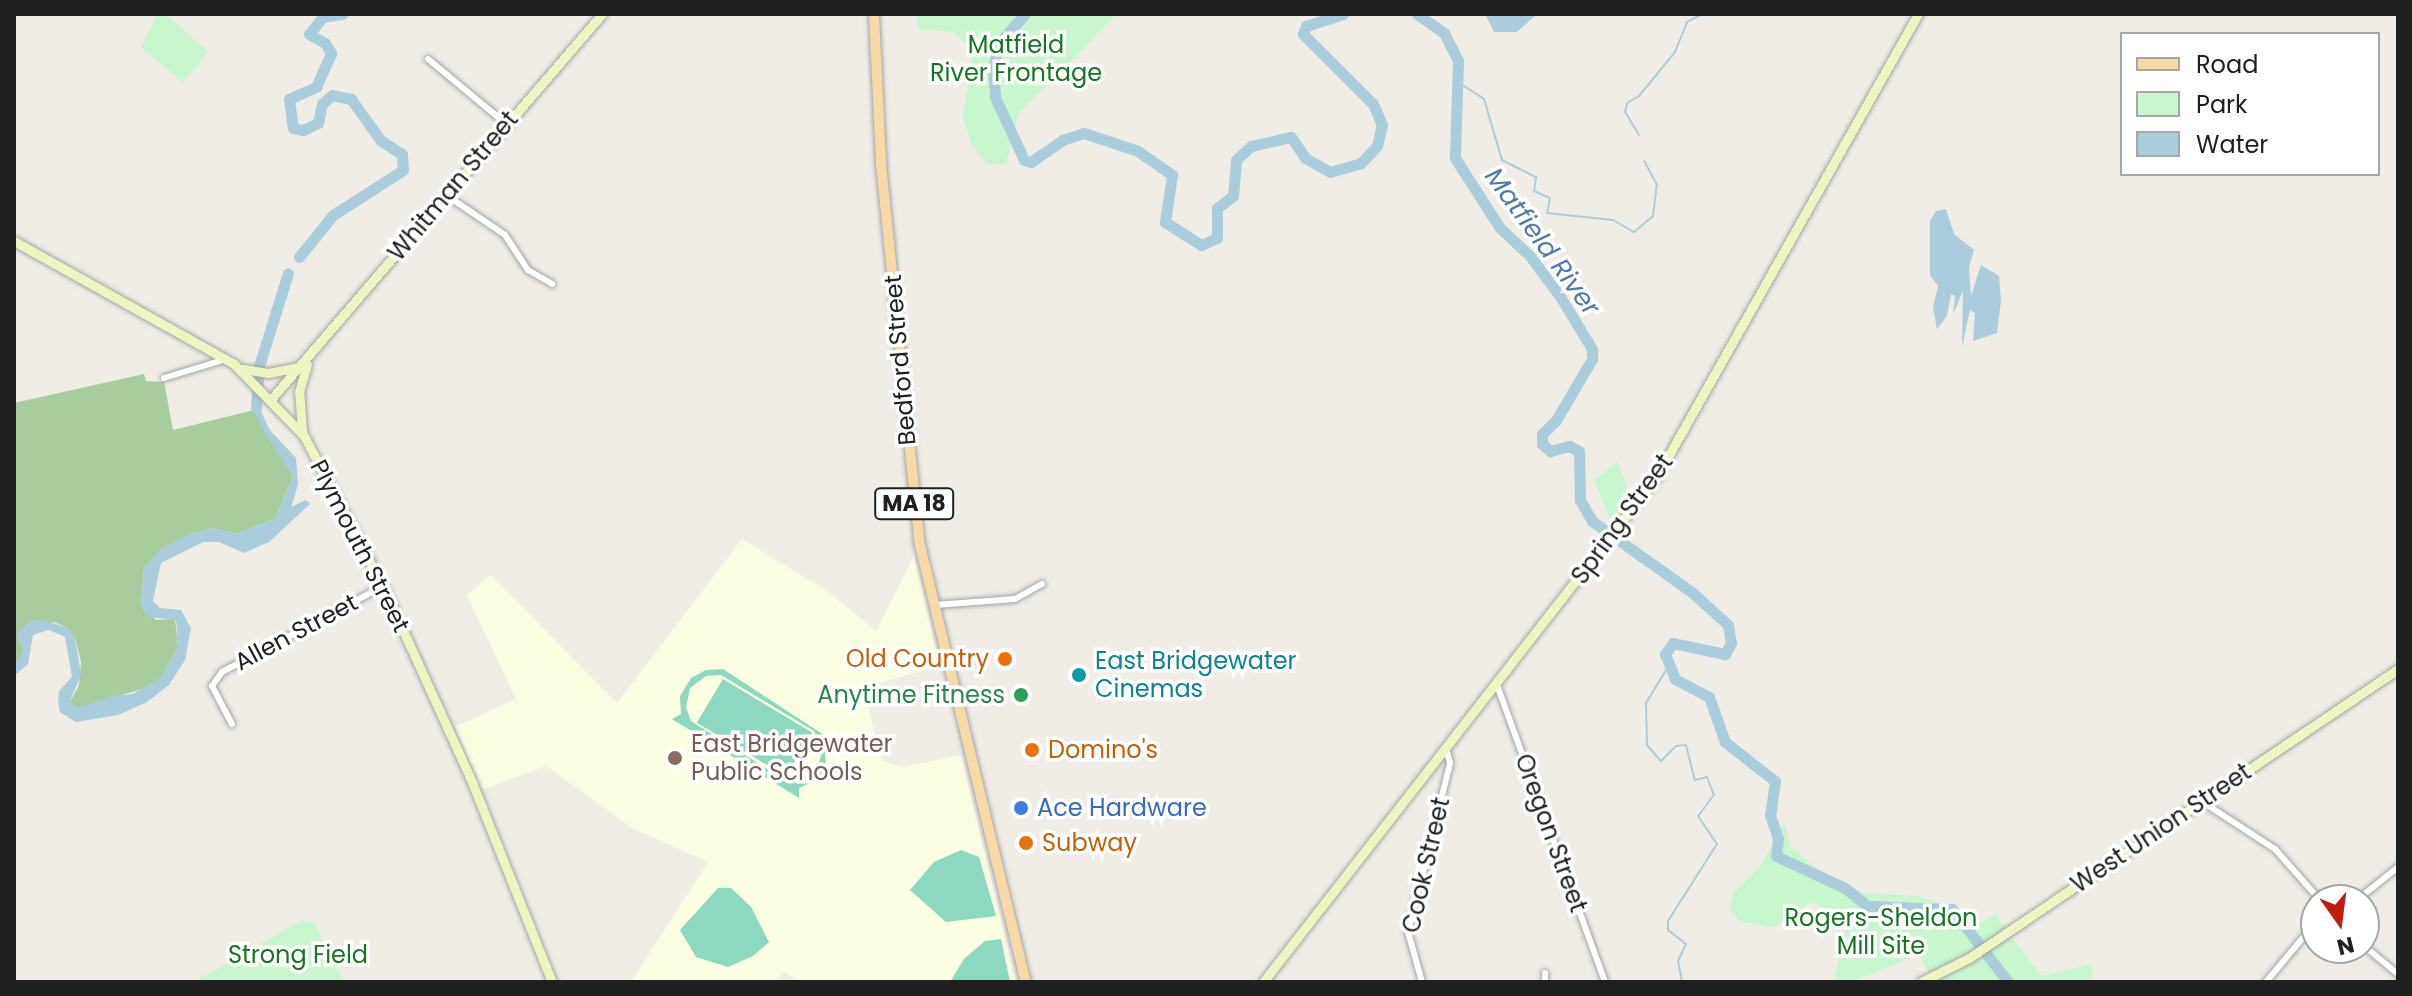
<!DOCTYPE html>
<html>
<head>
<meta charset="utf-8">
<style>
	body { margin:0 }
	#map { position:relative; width:2412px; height:996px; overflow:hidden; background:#f0ede7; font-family:Poppins,sans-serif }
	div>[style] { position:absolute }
	.education>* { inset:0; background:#fbfde3 }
	.forest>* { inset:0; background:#a9cc9f }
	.park>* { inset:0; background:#c8f6cf }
	.pitch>* { inset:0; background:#8cd8c0; transform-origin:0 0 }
	.water>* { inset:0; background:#abccda }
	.stream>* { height:2px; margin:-1px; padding:0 1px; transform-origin:1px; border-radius:1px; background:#abccda }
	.river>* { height:11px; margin:-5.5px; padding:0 5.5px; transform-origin:5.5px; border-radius:5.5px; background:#abccda }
	.roads { filter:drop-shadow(0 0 2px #a4a4a4) drop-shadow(0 0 2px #a4a4a4) }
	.street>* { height:6px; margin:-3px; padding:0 3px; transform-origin:3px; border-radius:3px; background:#fff }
	.secondary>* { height:9px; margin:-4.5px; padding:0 4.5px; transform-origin:4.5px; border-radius:4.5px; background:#eff5c0 }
	.primary>* { height:10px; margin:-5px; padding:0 5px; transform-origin:5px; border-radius:5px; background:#f5d9a7 }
	.dots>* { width:22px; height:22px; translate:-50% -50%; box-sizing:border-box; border:4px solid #fff; border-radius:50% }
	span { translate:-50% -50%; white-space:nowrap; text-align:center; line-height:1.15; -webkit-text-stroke:7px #fff; paint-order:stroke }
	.shield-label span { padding:2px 6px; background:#fff; border:2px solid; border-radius:6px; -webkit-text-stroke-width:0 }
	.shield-label { font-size:22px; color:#202020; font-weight:700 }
	.park-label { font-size:24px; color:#147723 }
	.street-label { font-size:24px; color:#202020 }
	.food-label { font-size:24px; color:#c56008 }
	.right { translate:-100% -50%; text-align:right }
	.left { translate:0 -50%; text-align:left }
	.culture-label { font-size:24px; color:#0d838f }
	.leisure-label { font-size:24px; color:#27864d }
	.education-label { font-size:24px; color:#785e54 }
	.shop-label { font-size:24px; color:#366cbe }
	.water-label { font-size:26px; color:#5378a9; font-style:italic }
	.frame { position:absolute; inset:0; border:16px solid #202020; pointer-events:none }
	.legend { position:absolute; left:2120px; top:32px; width:260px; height:144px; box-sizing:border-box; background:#fff; border:2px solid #a6a6a6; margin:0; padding:10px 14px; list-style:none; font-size:24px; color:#202020 }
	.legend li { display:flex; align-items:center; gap:16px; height:40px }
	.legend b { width:40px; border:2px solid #a6a6a6 }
	.north { position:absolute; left:2300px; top:884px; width:80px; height:80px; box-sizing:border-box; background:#fff; border:2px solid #a6a6a6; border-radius:50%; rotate:166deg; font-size:22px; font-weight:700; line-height:32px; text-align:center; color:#202020 }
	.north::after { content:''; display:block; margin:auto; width:28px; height:36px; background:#c01c10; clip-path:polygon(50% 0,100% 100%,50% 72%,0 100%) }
</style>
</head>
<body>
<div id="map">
	<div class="education">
		<i style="clip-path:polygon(742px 539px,827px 591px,876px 631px,914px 556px,940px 666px,864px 687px,874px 731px,883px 761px,902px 767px,961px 755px,1016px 982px,801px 982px,784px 972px,773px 982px,631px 982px,708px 862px,634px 829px,546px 766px,482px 790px,455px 727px,516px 699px,467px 595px,491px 575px,617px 703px)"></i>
	</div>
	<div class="forest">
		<i style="clip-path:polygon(144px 374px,146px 381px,164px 382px,173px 430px,254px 410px,293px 476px,275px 519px,234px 534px,214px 528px,190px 534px,144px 568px,141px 606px,156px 620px,175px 619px,178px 646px,162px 676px,149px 687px,77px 708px,70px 702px,79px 685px,81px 662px,75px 637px,66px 627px,54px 622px,17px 634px,24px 652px,14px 664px,14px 403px)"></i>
	</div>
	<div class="park">
		<i style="clip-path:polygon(158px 14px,166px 14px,208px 52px,183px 83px,141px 47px)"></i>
		<i style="clip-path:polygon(916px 14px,1117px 14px,1018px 114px,1006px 164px,987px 164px,972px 145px,963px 118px,973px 51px,953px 32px,919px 29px)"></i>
		<i style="clip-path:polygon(1617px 462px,1631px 496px,1611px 521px,1594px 480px)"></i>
		<i style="clip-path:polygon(1784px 822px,1790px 846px,1815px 867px,1863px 893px,1918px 896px,1952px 908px,1973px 926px,1995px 914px,2041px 976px,2093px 964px,2090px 982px,1935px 982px,1919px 955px,1851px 982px,1834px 982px,1846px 920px,1812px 902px,1773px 928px,1739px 921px,1730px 909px,1733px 893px,1761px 865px)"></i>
		<i style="clip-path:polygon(303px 920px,314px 923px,344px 982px,194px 982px)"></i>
	</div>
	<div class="pitch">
		<i style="clip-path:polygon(evenodd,723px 669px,824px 735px,826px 767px,817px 780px,799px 788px,799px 798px,672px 719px,681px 714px,680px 696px,691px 678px,706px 670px,723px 669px,721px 675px,814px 731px,823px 749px,816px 773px,788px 782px,691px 721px,686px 707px,690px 688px,706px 676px,721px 675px)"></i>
		<i style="left:723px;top:679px;width:104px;height:51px;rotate:31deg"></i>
		<i style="clip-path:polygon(961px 850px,979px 857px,996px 916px,946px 922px,910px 890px,934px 862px)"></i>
		<i style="clip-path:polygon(718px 888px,731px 888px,751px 907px,769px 942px,753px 956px,728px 967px,696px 957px,680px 930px)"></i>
		<i style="clip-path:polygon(1001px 939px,1010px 982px,950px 982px,964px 959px,985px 941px)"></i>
	</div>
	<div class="water">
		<i style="clip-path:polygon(1485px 14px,1537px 14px,1517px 32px,1494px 32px)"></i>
		<i style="clip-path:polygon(1946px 209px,1954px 234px,1974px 250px,1969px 267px,1971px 296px,1981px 265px,1999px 276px,2001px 301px,1997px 333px,1973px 341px,1975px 313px,1970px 310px,1962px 347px,1963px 291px,1953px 314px,1955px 296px,1951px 294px,1947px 316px,1937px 329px,1933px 308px,1938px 286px,1930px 275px,1930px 221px,1936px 211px)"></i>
		<i style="clip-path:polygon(251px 389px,269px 429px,296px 458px,298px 485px,291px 507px,306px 500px,310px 504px,269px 542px,244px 553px,219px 542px,203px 542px,161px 563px,153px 601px,160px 608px,181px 610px,191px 628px,185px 660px,169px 685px,147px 702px,118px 715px,76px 722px,60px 712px,58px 701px,59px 691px,72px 677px,65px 637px,49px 630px,33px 635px,28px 664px,14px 676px,14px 664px,24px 652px,17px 634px,29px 621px,42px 620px,66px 627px,75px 637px,81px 675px,70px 701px,77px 708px,111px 696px,133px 694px,162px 676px,178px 646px,176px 620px,147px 617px,141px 606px,144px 568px,162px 548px,190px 534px,214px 528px,234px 534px,275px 519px,293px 476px,260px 425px)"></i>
	</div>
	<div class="stream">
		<i style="left:1458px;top:82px;width:31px;rotate:33deg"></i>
		<i style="left:1484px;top:99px;width:64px;rotate:73.6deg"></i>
		<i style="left:1502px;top:160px;width:38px;rotate:27deg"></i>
		<i style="left:1536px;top:177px;width:14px;rotate:98deg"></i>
		<i style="left:1534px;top:191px;width:17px;rotate:24deg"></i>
		<i style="left:1550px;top:198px;width:15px;rotate:101deg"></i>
		<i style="left:1547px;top:213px;width:66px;rotate:6.1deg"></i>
		<i style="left:1613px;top:220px;width:24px;rotate:30deg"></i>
		<i style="left:1634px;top:232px;width:25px;rotate:-40deg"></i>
		<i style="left:1653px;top:216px;width:31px;rotate:-83deg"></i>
		<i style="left:1657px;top:185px;width:27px;rotate:-118deg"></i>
		<i style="left:1639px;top:135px;width:27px;rotate:-121deg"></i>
		<i style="left:1625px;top:112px;width:9px;rotate:-77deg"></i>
		<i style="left:1627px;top:103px;width:14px;rotate:-30deg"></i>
		<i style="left:1639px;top:96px;width:57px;rotate:-50.7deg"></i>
		<i style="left:1675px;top:52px;width:32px;rotate:-68deg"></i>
		<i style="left:1687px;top:22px;width:17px;rotate:-28deg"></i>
		<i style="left:1668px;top:667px;width:42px;rotate:121.4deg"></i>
		<i style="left:1646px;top:703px;width:42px;rotate:88.6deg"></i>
		<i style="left:1647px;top:745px;width:21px;rotate:49deg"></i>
		<i style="left:1661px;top:761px;width:21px;rotate:-45deg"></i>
		<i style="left:1676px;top:746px;width:10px;rotate:-6deg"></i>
		<i style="left:1686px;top:745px;width:36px;rotate:76deg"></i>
		<i style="left:1695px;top:780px;width:12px;rotate:-14deg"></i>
		<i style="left:1707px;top:777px;width:19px;rotate:69deg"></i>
		<i style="left:1714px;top:795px;width:26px;rotate:127deg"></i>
		<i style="left:1698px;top:816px;width:34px;rotate:56deg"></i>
		<i style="left:1717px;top:844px;width:91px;rotate:122.5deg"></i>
		<i style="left:1668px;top:921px;width:9px;rotate:90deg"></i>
		<i style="left:1668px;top:930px;width:23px;rotate:38deg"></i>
		<i style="left:1686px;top:944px;width:19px;rotate:115deg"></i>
		<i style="left:1678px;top:961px;width:21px;rotate:79deg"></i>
	</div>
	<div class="river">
		<i style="left:1025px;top:14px;width:38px;rotate:132deg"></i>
		<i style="left:1000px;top:42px;width:26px;rotate:106deg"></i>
		<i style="left:993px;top:67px;width:30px;rotate:86deg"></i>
		<i style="left:995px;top:97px;width:69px;rotate:65.3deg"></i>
		<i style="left:1024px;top:160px;width:7px;rotate:16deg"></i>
		<i style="left:1031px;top:162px;width:38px;rotate:-35deg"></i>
		<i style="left:1062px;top:140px;width:23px;rotate:-18deg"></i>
		<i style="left:1084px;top:133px;width:57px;rotate:18.4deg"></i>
		<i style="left:1138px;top:151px;width:42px;rotate:35.2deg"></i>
		<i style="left:1172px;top:175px;width:48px;rotate:98.5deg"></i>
		<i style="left:1165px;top:222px;width:43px;rotate:32.6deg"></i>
		<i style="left:1201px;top:245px;width:17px;rotate:-24deg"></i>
		<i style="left:1217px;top:238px;width:30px;rotate:-90deg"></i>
		<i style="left:1217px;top:208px;width:20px;rotate:-37deg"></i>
		<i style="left:1233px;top:196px;width:36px;rotate:-85deg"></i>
		<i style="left:1236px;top:160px;width:21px;rotate:-43deg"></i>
		<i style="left:1251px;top:146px;width:41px;rotate:-12.7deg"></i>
		<i style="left:1291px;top:137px;width:25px;rotate:56deg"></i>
		<i style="left:1305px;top:158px;width:29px;rotate:29deg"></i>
		<i style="left:1330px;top:172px;width:32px;rotate:-16deg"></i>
		<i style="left:1361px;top:163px;width:23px;rotate:-47deg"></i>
		<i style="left:1377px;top:146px;width:22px;rotate:-77deg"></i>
		<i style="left:1382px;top:125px;width:23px;rotate:-113deg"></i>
		<i style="left:1373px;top:104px;width:99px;rotate:-135deg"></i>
		<i style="left:1303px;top:34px;width:9px;rotate:-69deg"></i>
		<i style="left:1306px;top:26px;width:39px;rotate:-18deg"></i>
		<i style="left:1417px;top:14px;width:33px;rotate:35deg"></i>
		<i style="left:1444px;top:33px;width:30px;rotate:63deg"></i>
		<i style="left:1458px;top:60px;width:98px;rotate:91.8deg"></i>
		<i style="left:1455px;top:158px;width:83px;rotate:57.3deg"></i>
		<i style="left:1500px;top:228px;width:41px;rotate:43deg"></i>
		<i style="left:1530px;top:256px;width:52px;rotate:53.6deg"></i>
		<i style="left:1561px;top:298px;width:60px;rotate:58.7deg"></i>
		<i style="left:1592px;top:349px;width:10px;rotate:90deg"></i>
		<i style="left:1592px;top:359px;width:71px;rotate:120.5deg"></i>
		<i style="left:1556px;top:420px;width:20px;rotate:135deg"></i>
		<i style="left:1542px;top:434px;width:10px;rotate:90deg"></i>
		<i style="left:1542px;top:444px;width:11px;rotate:41deg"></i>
		<i style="left:1550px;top:451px;width:20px;rotate:-15deg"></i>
		<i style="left:1569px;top:446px;width:11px;rotate:27deg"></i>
		<i style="left:1579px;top:451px;width:49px;rotate:88.8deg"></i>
		<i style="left:1580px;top:500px;width:24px;rotate:60deg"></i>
		<i style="left:1592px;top:521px;width:124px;rotate:35.5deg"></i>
		<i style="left:1693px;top:593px;width:47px;rotate:42.4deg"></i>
		<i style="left:1728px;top:625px;width:18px;rotate:81deg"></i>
		<i style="left:1731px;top:643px;width:13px;rotate:119deg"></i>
		<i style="left:1725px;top:654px;width:53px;rotate:-168.1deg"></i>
		<i style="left:1673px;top:643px;width:14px;rotate:126deg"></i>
		<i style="left:1665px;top:654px;width:27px;rotate:68deg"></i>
		<i style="left:1675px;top:679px;width:38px;rotate:28deg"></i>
		<i style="left:1709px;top:697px;width:48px;rotate:70.4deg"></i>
		<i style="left:1725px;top:742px;width:63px;rotate:38deg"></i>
		<i style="left:1775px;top:781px;width:34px;rotate:98deg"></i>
		<i style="left:1770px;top:815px;width:24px;rotate:71deg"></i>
		<i style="left:1778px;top:838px;width:18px;rotate:96deg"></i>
		<i style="left:1776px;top:856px;width:76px;rotate:24.9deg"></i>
		<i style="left:1845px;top:888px;width:28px;rotate:39deg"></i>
		<i style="left:1867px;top:906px;width:85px;rotate:2deg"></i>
		<i style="left:1952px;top:909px;width:92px;rotate:52.5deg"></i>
		<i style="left:299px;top:257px;width:54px;rotate:-51deg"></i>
		<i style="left:333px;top:215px;width:83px;rotate:-32.7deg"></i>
		<i style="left:403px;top:170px;width:16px;rotate:-94deg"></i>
		<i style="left:402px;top:154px;width:25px;rotate:-148deg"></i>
		<i style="left:381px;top:141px;width:52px;rotate:-125.5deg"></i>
		<i style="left:351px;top:99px;width:19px;rotate:-168deg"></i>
		<i style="left:332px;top:95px;width:13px;rotate:138deg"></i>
		<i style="left:322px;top:104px;width:19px;rotate:102deg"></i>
		<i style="left:318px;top:123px;width:17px;rotate:155deg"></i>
		<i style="left:303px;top:130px;width:10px;rotate:-169deg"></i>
		<i style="left:293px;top:128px;width:29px;rotate:-98deg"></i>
		<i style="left:289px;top:99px;width:30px;rotate:-24deg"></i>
		<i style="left:316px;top:87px;width:37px;rotate:-66deg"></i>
		<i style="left:331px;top:53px;width:12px;rotate:-121deg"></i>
		<i style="left:325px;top:43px;width:18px;rotate:-151deg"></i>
		<i style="left:309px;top:34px;width:22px;rotate:-51deg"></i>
		<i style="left:323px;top:17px;width:20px;rotate:-9deg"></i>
		<i style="left:256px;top:408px;width:42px;rotate:-85.9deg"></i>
		<i style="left:259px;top:366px;width:97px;rotate:-72.7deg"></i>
	</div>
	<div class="roads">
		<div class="street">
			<i style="left:428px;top:59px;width:100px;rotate:39.7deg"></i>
			<i style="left:446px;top:195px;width:71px;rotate:34.1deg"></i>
			<i style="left:505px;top:235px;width:42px;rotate:56.7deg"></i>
			<i style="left:528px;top:270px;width:28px;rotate:30deg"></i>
			<i style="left:164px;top:378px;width:65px;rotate:-17deg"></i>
			<i style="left:935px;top:605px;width:80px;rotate:-4.3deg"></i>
			<i style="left:1015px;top:599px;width:31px;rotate:-29deg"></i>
			<i style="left:1497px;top:685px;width:316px;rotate:70deg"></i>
			<i style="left:232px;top:724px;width:43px;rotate:-117.8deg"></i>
			<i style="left:212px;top:686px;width:17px;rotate:-54deg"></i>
			<i style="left:222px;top:672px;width:183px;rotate:-28.1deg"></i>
			<i style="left:2201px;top:801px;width:88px;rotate:33deg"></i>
			<i style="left:2275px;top:849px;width:68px;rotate:48.6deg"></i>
			<i style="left:2357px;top:900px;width:53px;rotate:-38.8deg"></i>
			<i style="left:2364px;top:946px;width:44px;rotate:39.5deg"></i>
			<i style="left:1422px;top:982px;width:52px;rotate:-105.6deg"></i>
			<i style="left:1408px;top:932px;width:174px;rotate:-76deg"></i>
			<i style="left:1450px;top:763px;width:16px;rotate:-105deg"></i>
			<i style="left:1545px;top:982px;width:9px;rotate:-90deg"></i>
			<i style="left:2266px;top:982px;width:78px;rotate:-50.2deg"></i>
		</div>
		<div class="secondary">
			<i style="left:14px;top:241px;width:252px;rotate:29.2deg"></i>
			<i style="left:234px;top:364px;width:100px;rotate:45.8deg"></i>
			<i style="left:304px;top:436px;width:175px;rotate:62.4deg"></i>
			<i style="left:385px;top:591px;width:210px;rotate:65.5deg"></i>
			<i style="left:472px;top:782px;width:215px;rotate:68.2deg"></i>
			<i style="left:243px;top:369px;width:25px;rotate:9deg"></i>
			<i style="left:268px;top:373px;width:32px;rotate:-11deg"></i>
			<i style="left:272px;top:398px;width:506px;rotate:-49.33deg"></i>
			<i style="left:302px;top:431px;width:39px;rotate:-94deg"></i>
			<i style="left:299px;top:392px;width:29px;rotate:-74deg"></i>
			<i style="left:1263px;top:982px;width:641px;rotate:-52.09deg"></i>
			<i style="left:1657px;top:476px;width:531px;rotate:-60.54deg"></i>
			<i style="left:1921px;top:982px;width:54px;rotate:-26.6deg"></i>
			<i style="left:1969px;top:958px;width:517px;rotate:-33.97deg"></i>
		</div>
		<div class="primary">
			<i style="left:874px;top:14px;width:150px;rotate:87.3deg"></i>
			<i style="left:881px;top:164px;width:383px;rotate:84.2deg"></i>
			<i style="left:920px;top:545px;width:450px;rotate:76.4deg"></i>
		</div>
	</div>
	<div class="dots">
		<i style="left:1005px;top:659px;background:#e8710a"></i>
		<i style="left:1079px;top:675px;background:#0f9aa8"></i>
		<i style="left:1021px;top:695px;background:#2e9e5b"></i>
		<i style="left:1032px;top:750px;background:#e8710a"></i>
		<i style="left:675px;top:758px;background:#8d6e63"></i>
		<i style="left:1021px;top:808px;background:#3f7fe0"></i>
		<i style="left:1026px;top:843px;background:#e8710a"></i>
	</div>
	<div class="shield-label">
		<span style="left:914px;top:504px">MA 18</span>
	</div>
	<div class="park-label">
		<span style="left:1016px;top:59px">Matfield<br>River Frontage</span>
		<span style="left:1881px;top:932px">Rogers-Sheldon<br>Mill Site</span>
		<span style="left:298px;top:955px">Strong Field</span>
	</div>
	<div class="street-label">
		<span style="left:453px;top:186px;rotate:-50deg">Whitman Street</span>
		<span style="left:900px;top:360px;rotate:-95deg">Bedford Street</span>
		<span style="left:1622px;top:519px;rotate:-54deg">Spring Street</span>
		<span style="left:360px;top:546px;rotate:63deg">Plymouth Street</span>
		<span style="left:296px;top:632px;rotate:-28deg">Allen Street</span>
		<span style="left:2161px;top:828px;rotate:-34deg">West Union Street</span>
		<span style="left:1551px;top:833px;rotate:70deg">Oregon Street</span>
		<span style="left:1426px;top:865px;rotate:-77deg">Cook Street</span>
	</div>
	<div class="food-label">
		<span class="right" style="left:989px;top:659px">Old Country</span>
		<span class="left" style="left:1048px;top:750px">Domino's</span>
		<span class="left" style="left:1042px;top:843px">Subway</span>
	</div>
	<div class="culture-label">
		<span class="left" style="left:1095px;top:675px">East Bridgewater<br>Cinemas</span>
	</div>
	<div class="leisure-label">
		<span class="right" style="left:1005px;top:695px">Anytime Fitness</span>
	</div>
	<div class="education-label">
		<span class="left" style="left:691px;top:758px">East Bridgewater<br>Public Schools</span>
	</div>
	<div class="shop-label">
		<span class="left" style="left:1037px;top:808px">Ace Hardware</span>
	</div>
	<div class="water-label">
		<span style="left:1542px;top:242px;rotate:54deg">Matfield River</span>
	</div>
	<div class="frame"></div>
	<ul class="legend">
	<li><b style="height:10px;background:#f5d9a7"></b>Road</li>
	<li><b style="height:22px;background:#c8f6cf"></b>Park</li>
	<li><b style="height:22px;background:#abccda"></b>Water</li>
	</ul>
	<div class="north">N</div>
</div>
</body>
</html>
